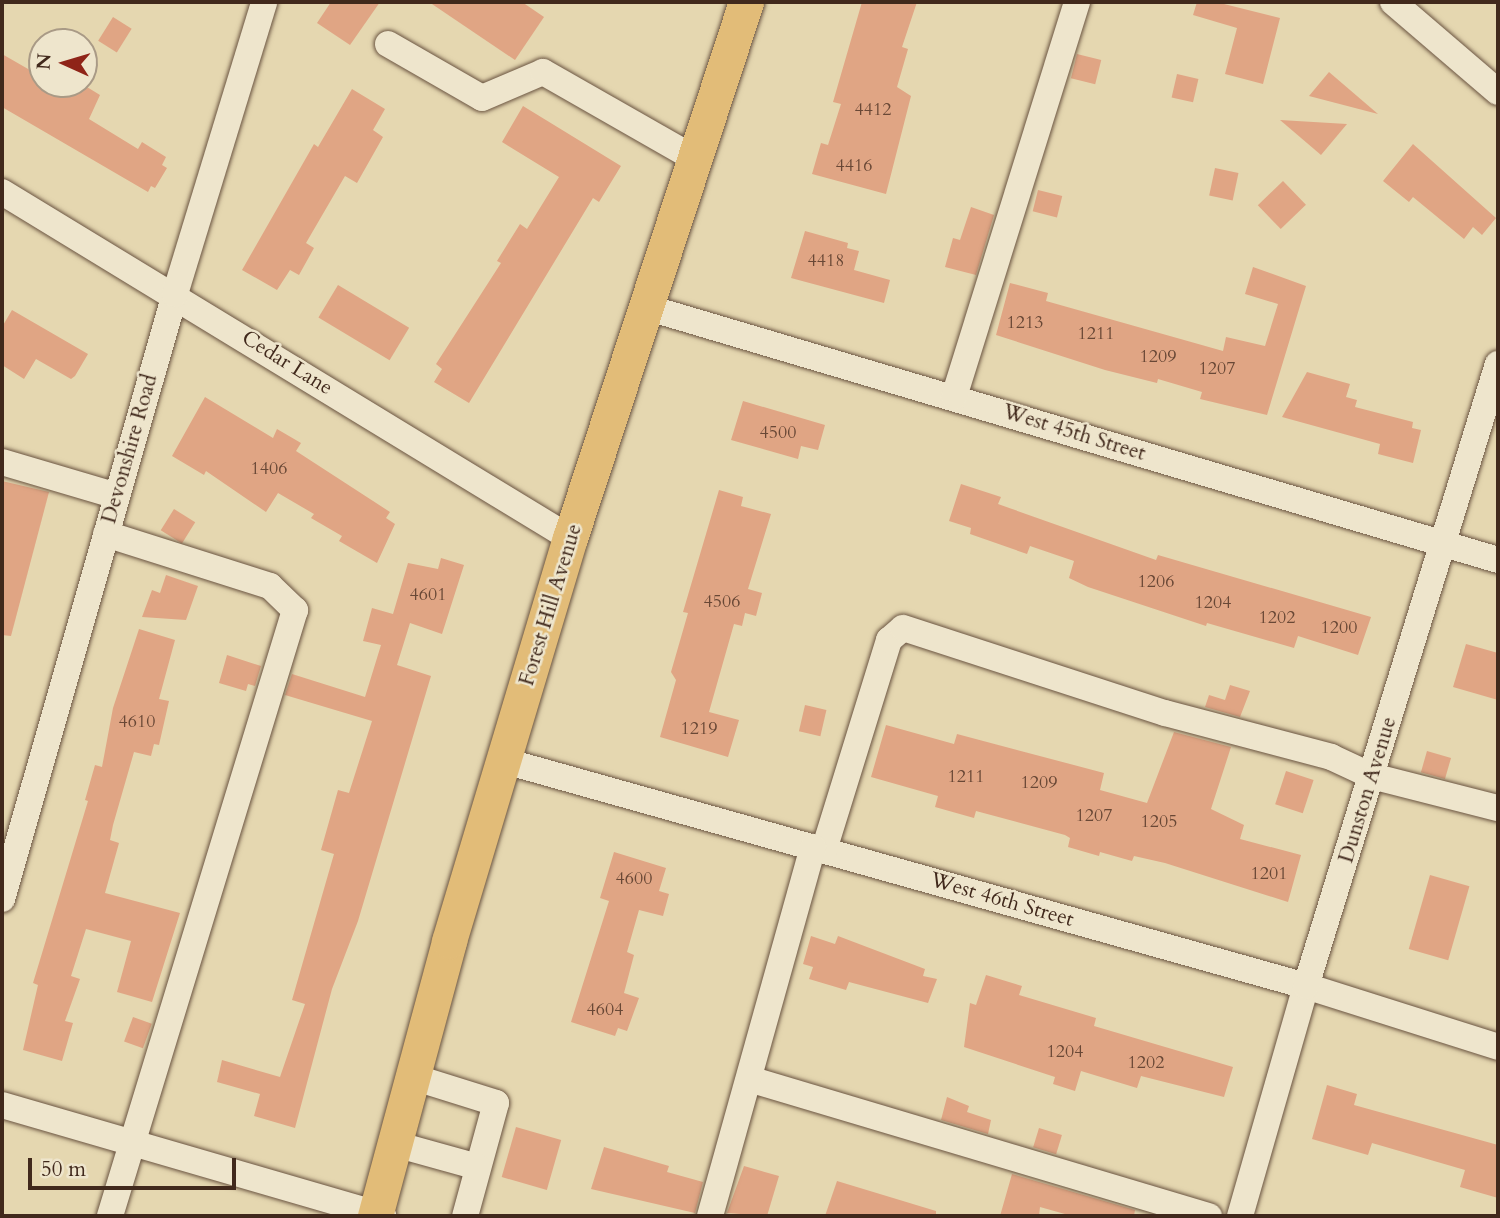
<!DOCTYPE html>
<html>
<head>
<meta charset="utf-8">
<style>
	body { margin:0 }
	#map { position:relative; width:1500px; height:1218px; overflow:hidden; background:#e5d7b0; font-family:Cardo,serif }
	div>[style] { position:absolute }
	.building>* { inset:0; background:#e0a584; transform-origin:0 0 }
	.roads { filter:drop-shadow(0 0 2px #6a5441) drop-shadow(0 0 2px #6a5441) }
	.minor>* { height:26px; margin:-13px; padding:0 13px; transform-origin:13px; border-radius:13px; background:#eee5cc }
	.major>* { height:35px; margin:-17.5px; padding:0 17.5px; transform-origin:17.5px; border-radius:17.5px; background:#e2bc78 }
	span { translate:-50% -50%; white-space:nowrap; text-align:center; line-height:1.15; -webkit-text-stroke:5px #eee5cc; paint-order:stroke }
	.number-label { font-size:18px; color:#694836 }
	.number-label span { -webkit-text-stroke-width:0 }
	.street-label { font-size:21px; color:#41291c }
	.frame { position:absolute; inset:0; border:4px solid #41291c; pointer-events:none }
	.north { position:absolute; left:28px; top:28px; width:70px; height:70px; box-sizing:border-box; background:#eee5cc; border:2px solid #a99a86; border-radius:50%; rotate:274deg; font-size:19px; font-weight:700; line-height:28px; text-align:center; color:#41291c }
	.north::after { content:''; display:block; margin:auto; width:24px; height:32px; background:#8f2418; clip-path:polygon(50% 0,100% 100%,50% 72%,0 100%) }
	.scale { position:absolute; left:28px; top:1158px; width:208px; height:32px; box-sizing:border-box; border:4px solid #41291c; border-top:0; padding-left:9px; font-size:21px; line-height:24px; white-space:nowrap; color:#41291c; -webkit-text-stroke:5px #eee5cc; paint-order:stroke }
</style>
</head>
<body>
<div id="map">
	<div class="building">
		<i style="clip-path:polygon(331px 2px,380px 2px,350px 45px,317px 23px)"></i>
		<i style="clip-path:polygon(429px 2px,522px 2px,544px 17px,515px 60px)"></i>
		<i style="clip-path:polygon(862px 2px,917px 2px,902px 47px,908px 49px,897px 87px,911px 96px,886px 194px,812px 174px,821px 143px,828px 145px,841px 104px,833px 102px)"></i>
		<i style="clip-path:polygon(1197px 2px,1216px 2px,1280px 18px,1263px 84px,1225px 74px,1237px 28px,1193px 15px)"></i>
		<i style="left:113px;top:17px;width:22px;height:28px;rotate:32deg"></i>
		<i style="clip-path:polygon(2px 54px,42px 77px,42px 84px,54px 84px,75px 96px,82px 84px,100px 95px,89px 119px,138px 149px,142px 142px,166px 157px,162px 165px,167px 168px,155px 188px,151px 186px,148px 192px,2px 107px)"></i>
		<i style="left:1077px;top:54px;width:25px;height:25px;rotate:14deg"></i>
		<i style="clip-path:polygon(1329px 72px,1378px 114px,1309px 96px)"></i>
		<i style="left:1177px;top:74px;width:22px;height:24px;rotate:13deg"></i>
		<i style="clip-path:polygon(352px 89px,385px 109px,373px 130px,383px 137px,357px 183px,345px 176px,306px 243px,314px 248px,299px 275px,290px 270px,277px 290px,242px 270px,314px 144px,318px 147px)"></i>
		<i style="clip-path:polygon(523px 106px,621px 166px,599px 202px,593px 198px,469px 403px,434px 382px,442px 369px,436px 364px,501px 263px,497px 261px,520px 224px,527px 229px,559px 177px,502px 142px)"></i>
		<i style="clip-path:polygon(1280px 120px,1347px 124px,1321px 155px)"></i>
		<i style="clip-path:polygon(1413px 144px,1496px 218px,1482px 235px,1473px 227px,1464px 239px,1413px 197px,1409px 202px,1383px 181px)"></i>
		<i style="left:1215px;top:168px;width:24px;height:28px;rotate:12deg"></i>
		<i style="left:1283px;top:181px;width:33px;height:35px;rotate:46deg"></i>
		<i style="left:1038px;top:190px;width:25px;height:22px;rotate:14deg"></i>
		<i style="clip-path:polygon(971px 207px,994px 215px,976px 275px,945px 267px,953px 238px,960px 240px)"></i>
		<i style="clip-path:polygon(805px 231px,848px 243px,847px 248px,859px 251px,854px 270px,890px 280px,884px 303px,791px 278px)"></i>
		<i style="clip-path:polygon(1253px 267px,1306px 286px,1267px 415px,1200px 399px,1202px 392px,1158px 379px,1157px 383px,1105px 370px,996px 335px,1010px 283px,1048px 293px,1046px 301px,1223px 351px,1226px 337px,1265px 346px,1278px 304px,1245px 294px)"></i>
		<i style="left:338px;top:285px;width:83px;height:38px;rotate:31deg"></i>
		<i style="clip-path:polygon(12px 310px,88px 354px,75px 376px,71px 379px,36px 359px,24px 379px,2px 365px,2px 327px)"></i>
		<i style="clip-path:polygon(1307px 372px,1350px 384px,1346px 397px,1357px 400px,1355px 407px,1413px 422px,1412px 428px,1421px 430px,1413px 463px,1378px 454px,1380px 444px,1282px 417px)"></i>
		<i style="clip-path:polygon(205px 397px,273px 438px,277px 429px,301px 443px,296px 451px,390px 512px,386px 518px,395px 524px,377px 563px,339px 541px,342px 536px,311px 518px,314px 514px,278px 493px,266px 512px,206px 471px,204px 475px,172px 456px)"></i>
		<i style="clip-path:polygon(743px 401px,825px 425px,818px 450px,801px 446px,798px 459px,731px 440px)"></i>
		<i style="clip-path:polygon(2px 481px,49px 492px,11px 636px,2px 635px)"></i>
		<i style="clip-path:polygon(961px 484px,1001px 497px,998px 504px,1156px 560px,1158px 555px,1371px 617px,1358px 655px,1298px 636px,1294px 648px,1207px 623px,1206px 626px,1088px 587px,1069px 578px,1074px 561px,1030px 546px,1027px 554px,970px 534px,971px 528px,949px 521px)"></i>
		<i style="clip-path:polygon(719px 490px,743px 497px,741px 506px,771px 514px,748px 589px,762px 593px,756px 616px,745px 613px,742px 626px,734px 624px,709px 712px,739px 720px,728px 757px,660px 737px,676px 680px,671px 672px,688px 613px,683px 612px)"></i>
		<i style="left:174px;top:509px;width:25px;height:25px;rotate:32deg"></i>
		<i style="clip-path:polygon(441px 558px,464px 565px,442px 634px,410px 623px,397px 665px,431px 676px,358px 921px,332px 989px,295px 1128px,254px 1116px,260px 1094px,217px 1082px,222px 1060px,280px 1077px,305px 1004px,292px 1000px,334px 854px,321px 850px,338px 790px,349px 793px,372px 721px,285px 695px,292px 674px,365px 697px,381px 645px,363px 641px,372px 608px,393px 614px,408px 563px,438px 569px)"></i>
		<i style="clip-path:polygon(166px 575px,198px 586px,186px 620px,142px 617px,152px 590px,160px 593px)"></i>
		<i style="clip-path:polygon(139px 629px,175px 640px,159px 699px,169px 701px,159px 745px,154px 744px,151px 756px,134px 752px,113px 825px,110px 840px,119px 843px,105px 893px,180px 913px,152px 1002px,117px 992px,131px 941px,86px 929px,71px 976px,80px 979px,65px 1021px,73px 1023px,62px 1061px,23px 1050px,38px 985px,33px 983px,88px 801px,85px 800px,95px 765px,102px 767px,113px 708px)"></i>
		<i style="clip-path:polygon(1466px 644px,1498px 653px,1498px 700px,1453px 687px)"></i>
		<i style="clip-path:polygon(227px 655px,261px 666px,255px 686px,248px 684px,246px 691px,219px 683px)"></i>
		<i style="clip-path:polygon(1230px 685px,1250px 691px,1240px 717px,1205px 707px,1209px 695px,1225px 700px)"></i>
		<i style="left:805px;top:705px;width:22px;height:27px;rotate:13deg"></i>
		<i style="clip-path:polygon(886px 725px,954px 744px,957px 734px,1104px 773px,1100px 790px,1147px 803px,1174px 732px,1231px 747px,1211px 809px,1244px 825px,1240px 839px,1301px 855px,1288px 902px,1165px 863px,1134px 856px,1132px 861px,1100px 852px,1099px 856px,1068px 847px,1070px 838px,1065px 835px,976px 811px,974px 818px,935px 807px,938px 796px,871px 777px)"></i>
		<i style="left:1427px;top:751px;width:25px;height:22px;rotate:16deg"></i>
		<i style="left:1286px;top:771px;width:29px;height:35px;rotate:18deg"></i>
		<i style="clip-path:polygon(614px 852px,666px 868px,659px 891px,669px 894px,663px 916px,639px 910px,627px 952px,634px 955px,624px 993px,639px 998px,627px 1031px,618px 1028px,615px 1036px,571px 1022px,609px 901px,600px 898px)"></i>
		<i style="left:1430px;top:875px;width:41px;height:77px;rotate:16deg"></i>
		<i style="clip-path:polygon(811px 936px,835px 944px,838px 936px,925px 969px,923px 976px,937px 979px,928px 1003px,849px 982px,846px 990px,809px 979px,813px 967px,803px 964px)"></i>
		<i style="clip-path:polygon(986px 975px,1022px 986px,1019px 995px,1096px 1018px,1094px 1026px,1233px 1067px,1224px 1097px,1141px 1076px,1137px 1088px,1081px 1071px,1075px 1091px,1053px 1084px,1055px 1077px,964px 1047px,970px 1003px,976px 1005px)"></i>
		<i style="left:133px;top:1017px;width:20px;height:26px;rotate:20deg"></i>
		<i style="clip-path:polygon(1327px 1085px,1357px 1094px,1354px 1105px,1498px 1145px,1498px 1198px,1460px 1187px,1465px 1170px,1372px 1143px,1368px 1155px,1312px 1139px)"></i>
		<i style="clip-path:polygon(947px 1097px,969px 1106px,967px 1112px,991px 1120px,988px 1134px,941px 1120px)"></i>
		<i style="left:516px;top:1127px;width:47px;height:52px;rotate:16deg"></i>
		<i style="left:1039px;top:1128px;width:24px;height:20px;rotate:17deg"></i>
		<i style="clip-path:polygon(604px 1147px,669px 1166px,667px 1172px,703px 1182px,695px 1213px,591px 1189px)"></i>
		<i style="clip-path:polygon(744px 1166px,779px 1176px,767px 1216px,727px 1213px)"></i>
		<i style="clip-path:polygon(1012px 1174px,1135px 1210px,1134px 1216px,1072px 1216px,1040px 1207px,1039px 1216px,1000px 1216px)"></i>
		<i style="clip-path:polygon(837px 1181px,936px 1211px,936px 1216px,825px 1216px)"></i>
	</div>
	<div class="roads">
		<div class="minor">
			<i style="left:1393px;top:2px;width:138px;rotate:40.6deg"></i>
			<i style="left:388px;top:44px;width:108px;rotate:29.9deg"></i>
			<i style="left:482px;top:98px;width:66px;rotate:-23.1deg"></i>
			<i style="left:543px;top:72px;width:177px;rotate:29.7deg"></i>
			<i style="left:2px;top:192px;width:665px;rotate:31.35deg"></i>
			<i style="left:649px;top:308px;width:886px;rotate:16.53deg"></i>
			<i style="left:954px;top:397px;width:414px;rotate:-72.7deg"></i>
			<i style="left:2px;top:462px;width:120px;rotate:16.5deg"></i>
			<i style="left:106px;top:534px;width:172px;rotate:17.6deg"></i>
			<i style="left:270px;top:586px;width:35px;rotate:44deg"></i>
			<i style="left:295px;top:610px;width:634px;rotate:106.98deg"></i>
			<i style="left:505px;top:761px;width:832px;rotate:15.69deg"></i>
			<i style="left:1306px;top:986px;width:201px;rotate:17.6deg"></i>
			<i style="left:824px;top:850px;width:220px;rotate:-72.8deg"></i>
			<i style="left:889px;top:640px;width:18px;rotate:-41deg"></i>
			<i style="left:903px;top:628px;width:275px;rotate:18deg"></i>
			<i style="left:1165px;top:713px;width:172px;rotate:14.8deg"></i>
			<i style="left:1331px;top:757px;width:45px;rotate:24.9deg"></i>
			<i style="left:1372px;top:776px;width:130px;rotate:14.3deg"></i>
			<i style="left:2px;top:899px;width:629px;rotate:-74.04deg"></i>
			<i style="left:175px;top:294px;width:305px;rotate:-73deg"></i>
			<i style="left:413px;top:1077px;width:87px;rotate:17.4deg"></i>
			<i style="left:496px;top:1103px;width:117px;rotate:105.3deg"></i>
			<i style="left:749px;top:1079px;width:480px;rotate:16.6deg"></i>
			<i style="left:2px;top:1105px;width:397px;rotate:16.2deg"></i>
			<i style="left:395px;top:1144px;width:86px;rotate:15.5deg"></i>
			<i style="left:710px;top:1216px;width:383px;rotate:-74.4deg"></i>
			<i style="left:1240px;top:1216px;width:239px;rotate:-74deg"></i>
			<i style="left:1306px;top:986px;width:651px;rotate:-72.85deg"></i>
		</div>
		<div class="major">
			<i style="left:375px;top:1216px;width:285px;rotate:-74.9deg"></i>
			<i style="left:449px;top:941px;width:421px;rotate:-73.3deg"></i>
			<i style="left:570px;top:538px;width:564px;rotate:-71.82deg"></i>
		</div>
	</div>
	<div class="number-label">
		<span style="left:873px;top:110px">4412</span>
		<span style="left:854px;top:166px">4416</span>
		<span style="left:826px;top:261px">4418</span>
		<span style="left:1025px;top:323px">1213</span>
		<span style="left:1096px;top:334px">1211</span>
		<span style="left:1158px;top:357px">1209</span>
		<span style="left:1217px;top:369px">1207</span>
		<span style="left:778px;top:433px">4500</span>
		<span style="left:269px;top:469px">1406</span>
		<span style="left:1156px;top:582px">1206</span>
		<span style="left:428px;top:595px">4601</span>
		<span style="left:722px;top:602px">4506</span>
		<span style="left:1213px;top:603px">1204</span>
		<span style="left:1277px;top:618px">1202</span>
		<span style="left:1339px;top:628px">1200</span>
		<span style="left:137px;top:722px">4610</span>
		<span style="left:699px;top:729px">1219</span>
		<span style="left:966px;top:777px">1211</span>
		<span style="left:1039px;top:783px">1209</span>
		<span style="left:1094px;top:816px">1207</span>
		<span style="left:1159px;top:822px">1205</span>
		<span style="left:1269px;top:874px">1201</span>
		<span style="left:634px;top:879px">4600</span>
		<span style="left:605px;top:1010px">4604</span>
		<span style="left:1065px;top:1052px">1204</span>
		<span style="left:1146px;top:1063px">1202</span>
	</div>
	<div class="street-label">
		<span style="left:287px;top:363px;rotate:32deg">Cedar Lane</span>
		<span style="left:1074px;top:433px;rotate:17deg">West 45th Street</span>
		<span style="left:130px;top:449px;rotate:-74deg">Devonshire Road</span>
		<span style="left:551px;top:605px;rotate:-73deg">Forest Hill Avenue</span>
		<span style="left:1368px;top:790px;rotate:-73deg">Dunston Avenue</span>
		<span style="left:1002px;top:900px;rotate:16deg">West 46th Street</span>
	</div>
	<div class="frame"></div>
	<div class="north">N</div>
	<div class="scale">50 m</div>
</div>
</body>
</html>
